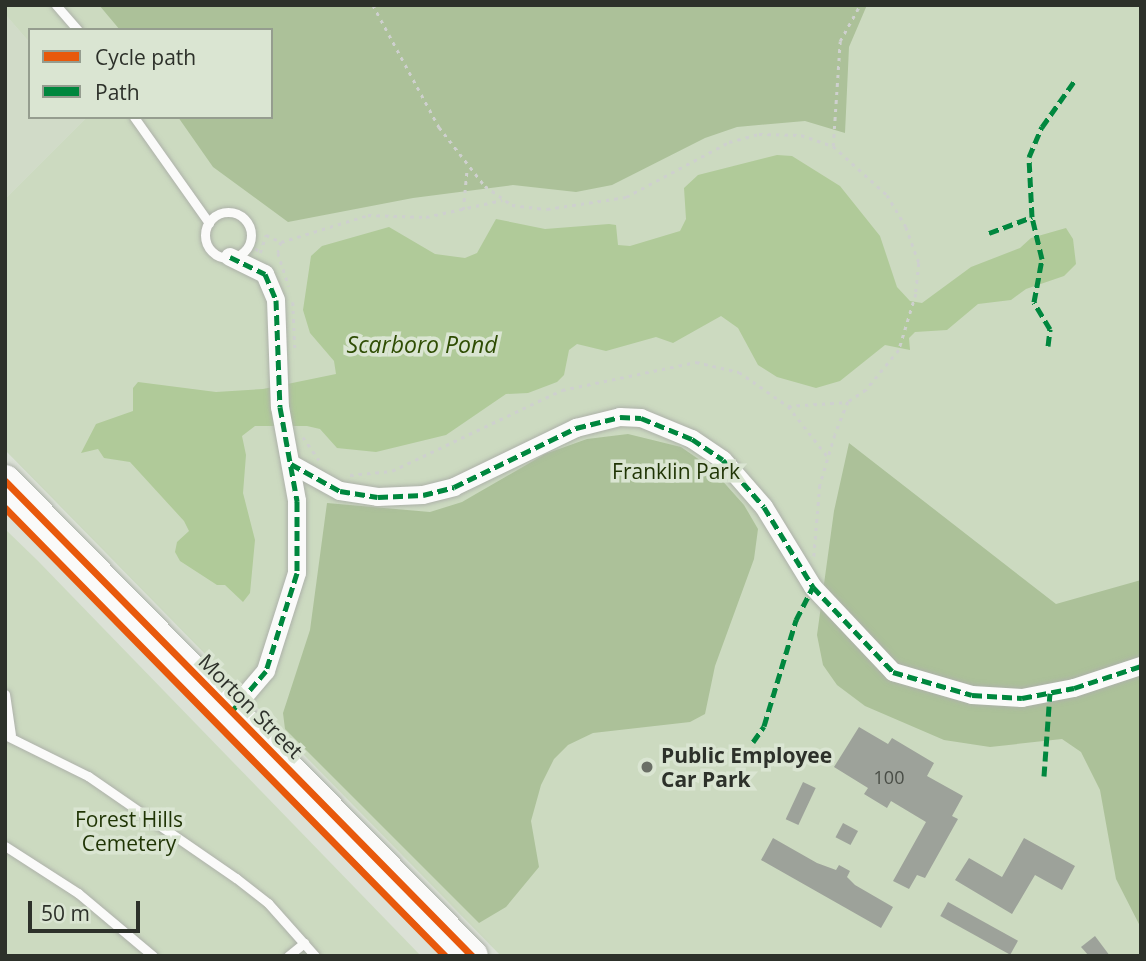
<!DOCTYPE html>
<html>
<head>
<meta charset="utf-8">
<style>
	body { margin:0 }
	#map { position:relative; width:1146px; height:961px; overflow:hidden; background:#dbe1d6; font-family:"Open Sans",sans-serif }
	div>[style] { position:absolute }
	.built>* { inset:0; background:#d1dbc8 }
	.green>* { inset:0; background:#ccdac0 }
	.forest>* { inset:0; background:#acc199 }
	.water>* { inset:0; background:#b0ca99 }
	.building>* { inset:0; background:#9da29a; transform-origin:0 0 }
	.path>* { height:2.5px; margin-top:-1.25px; transform-origin:0; background:repeating-linear-gradient(90deg,#ced0ce 0 3.5px,transparent 0 8.5px) }
	.roads { filter:drop-shadow(0 0 2px #adb1a9) drop-shadow(0 0 2px #adb1a9) }
	.lane>* { height:9px; margin:-4.5px; padding:0 4.5px; transform-origin:4.5px; border-radius:4.5px; background:#fafaf9 }
	.lane>.ring { margin:-4.5px; padding:0; box-sizing:content-box; background:none; border:9px solid #fafaf9; border-radius:50% }
	.street>* { height:18px; margin:-9px; padding:0 9px; transform-origin:9px; border-radius:9px; background:#fafaf9 }
	.highway>* { height:32px; margin:-16px; padding:0 16px; transform-origin:16px; border-radius:16px; background:#fafaf9 }
	.quiet>* { height:5px; margin-top:-2.5px; transform-origin:0; background:repeating-linear-gradient(90deg,#00873e 0 10px,transparent 0 15px) }
	.cycleway>* { height:7px; margin:-3.5px; padding:0 3.5px; transform-origin:3.5px; border-radius:3.5px; background:#e8590c }
	.dots>* { width:19px; height:19px; translate:-50% -50%; box-sizing:border-box; border:4px solid #dae5d2; border-radius:50% }
	span { translate:-50% -50%; white-space:nowrap; text-align:center; line-height:1.15; -webkit-text-stroke:7px #dae5d2; paint-order:stroke }
	.number-label { font-size:18px; color:#494d46 }
	.number-label span { -webkit-text-stroke-width:0 }
	.park-label { font-size:21px; color:#1f3404 }
	.street-label { font-size:21px; color:#2d312a }
	.poi-label { font-size:21px; color:#2d312a; font-weight:700 }
	.left { translate:0 -50%; text-align:left }
	.water-label { font-size:23px; color:#2f4d04; font-style:italic }
	.frame { position:absolute; inset:0; border:7px solid #2d312a; pointer-events:none }
	.legend { position:absolute; left:28px; top:28px; width:245px; height:91px; box-sizing:border-box; background:#dae5d2; border:2px solid #959d8f; margin:0; padding:9px 12px; list-style:none; font-size:21px; color:#2d312a }
	.legend li { display:flex; align-items:center; gap:14px; height:35px }
	.legend b { width:35px; border:2px solid #959d8f }
	.scale { position:absolute; left:28px; top:901px; width:112px; height:32px; box-sizing:border-box; border:4px solid #2d312a; border-top:0; padding-left:9px; font-size:21px; line-height:24px; white-space:nowrap; color:#2d312a; -webkit-text-stroke:5px #dae5d2; paint-order:stroke }
</style>
</head>
<body>
<div id="map">
	<div class="built">
		<i style="clip-path:polygon(5px 14px,30px 43px,30px 117px,87px 117px,5px 199px)"></i>
	</div>
	<div class="green">
		<i style="clip-path:polygon(5px 5px,1141px 5px,1141px 956px,501px 956px,5px 450px,5px 199px,87px 117px,271px 117px,271px 30px,30px 30px,30px 43px,5px 14px)"></i>
		<i style="clip-path:polygon(5px 529px,38px 561px,421px 956px,5px 956px)"></i>
	</div>
	<div class="forest">
		<i style="clip-path:polygon(99px 5px,867px 5px,849px 47px,845px 133px,805px 121px,737px 127px,705px 138px,612px 185px,576px 192px,513px 185px,413px 198px,288px 222px,213px 167px,178px 117px,271px 117px,271px 30px,120px 30px)"></i>
		<i style="clip-path:polygon(628px 434px,681px 447px,710px 467px,744px 505px,758px 529px,754px 559px,715px 666px,705px 714px,690px 722px,593px 733px,568px 745px,554px 759px,541px 785px,531px 821px,539px 867px,506px 907px,479px 923px,285px 729px,283px 713px,310px 630px,327px 503px,430px 512px,462px 502px,545px 454px,587px 439px)"></i>
		<i style="clip-path:polygon(849px 443px,1056px 604px,1141px 580px,1141px 928px,1116px 879px,1100px 790px,1081px 752px,1062px 739px,990px 747px,944px 740px,865px 706px,837px 685px,823px 665px,817px 635px,834px 511px)"></i>
	</div>
	<div class="water">
		<i style="clip-path:polygon(777px 155px,792px 156px,840px 186px,880px 236px,897px 287px,910px 301px,922px 303px,971px 267px,1020px 248px,1031px 238px,1066px 228px,1073px 239px,1076px 264px,1064px 276px,1026px 289px,1011px 300px,978px 304px,947px 330px,915px 332px,909px 338px,910px 350px,885px 345px,840px 381px,816px 388px,777px 377px,758px 365px,738px 328px,721px 316px,673px 343px,656px 337px,606px 351px,577px 344px,569px 350px,564px 375px,557px 382px,528px 393px,506px 394px,446px 435px,376px 452px,337px 448px,320px 429px,307px 426px,255px 426px,242px 436px,246px 455px,243px 493px,255px 540px,250px 593px,243px 602px,225px 585px,217px 585px,180px 561px,175px 552px,177px 542px,189px 531px,184px 521px,130px 462px,104px 458px,98px 449px,81px 453px,96px 424px,133px 411px,133px 388px,138px 382px,216px 392px,263px 389px,336px 374px,334px 361px,310px 333px,303px 310px,311px 256px,322px 246px,389px 227px,435px 254px,465px 258px,477px 253px,496px 219px,545px 229px,609px 224px,616px 225px,618px 245px,630px 246px,680px 231px,686px 219px,684px 188px,698px 175px)"></i>
	</div>
	<div class="building">
		<i style="clip-path:polygon(859px 727px,888px 744px,892px 738px,934px 763px,927px 776px,963px 796px,952px 816px,958px 819px,925px 878px,917px 875px,909px 889px,893px 881px,926px 822px,891px 801px,887px 808px,864px 794px,868px 788px,834px 767px)"></i>
		<i style="left:803px;top:782px;width:14px;height:41px;rotate:25deg"></i>
		<i style="left:843px;top:823px;width:17px;height:16px;rotate:28deg"></i>
		<i style="clip-path:polygon(773px 838px,817px 863px,836px 870px,839px 865px,850px 871px,847px 877px,855px 885px,893px 907px,881px 928px,761px 860px)"></i>
		<i style="clip-path:polygon(1024px 838px,1075px 866px,1062px 890px,1035px 875px,1012px 914px,955px 880px,969px 858px,1002px 877px)"></i>
		<i style="left:948px;top:902px;width:80px;height:16px;rotate:29deg"></i>
		<i style="clip-path:polygon(1095px 936px,1110px 956px,1089px 956px,1081px 947px)"></i>
	</div>
	<div class="path">
		<i style="left:373px;top:5px;width:139px;rotate:61.6deg"></i>
		<i style="left:439px;top:127px;width:75px;rotate:52.1deg"></i>
		<i style="left:485px;top:186px;width:33px;rotate:35deg"></i>
		<i style="left:512px;top:205px;width:35px;rotate:7deg"></i>
		<i style="left:547px;top:209px;width:80px;rotate:-8.6deg"></i>
		<i style="left:626px;top:197px;width:117px;rotate:-28.1deg"></i>
		<i style="left:729px;top:142px;width:31px;rotate:-15deg"></i>
		<i style="left:759px;top:134px;width:42px;rotate:1.4deg"></i>
		<i style="left:801px;top:135px;width:34px;rotate:19deg"></i>
		<i style="left:833px;top:146px;width:73px;rotate:42.2deg"></i>
		<i style="left:887px;top:195px;width:37px;rotate:59deg"></i>
		<i style="left:906px;top:227px;width:38px;rotate:70deg"></i>
		<i style="left:919px;top:263px;width:31px;rotate:96deg"></i>
		<i style="left:916px;top:294px;width:59px;rotate:106.9deg"></i>
		<i style="left:899px;top:350px;width:52px;rotate:129.5deg"></i>
		<i style="left:866px;top:390px;width:22px;rotate:146deg"></i>
		<i style="left:848px;top:402px;width:35px;rotate:112deg"></i>
		<i style="left:835px;top:435px;width:52px;rotate:106.7deg"></i>
		<i style="left:820px;top:485px;width:72px;rotate:94.8deg"></i>
		<i style="left:833px;top:146px;width:105px;rotate:-86.2deg"></i>
		<i style="left:840px;top:41px;width:41px;rotate:-60.9deg"></i>
		<i style="left:463px;top:210px;width:42px;rotate:-84.6deg"></i>
		<i style="left:281px;top:242px;width:11px;rotate:105deg"></i>
		<i style="left:278px;top:253px;width:35px;rotate:72deg"></i>
		<i style="left:281px;top:242px;width:91px;rotate:-17.2deg"></i>
		<i style="left:368px;top:215px;width:58px;rotate:2deg"></i>
		<i style="left:426px;top:217px;width:78px;rotate:-12.6deg"></i>
		<i style="left:248px;top:244px;width:13px;rotate:32deg"></i>
		<i style="left:260px;top:253px;width:19px;rotate:-72deg"></i>
		<i style="left:266px;top:235px;width:17px;rotate:25deg"></i>
		<i style="left:293px;top:302px;width:46px;rotate:87.5deg"></i>
		<i style="left:788px;top:406px;width:65px;rotate:51.9deg"></i>
		<i style="left:303px;top:437px;width:28px;rotate:55deg"></i>
		<i style="left:350px;top:475px;width:42px;rotate:-5.4deg"></i>
		<i style="left:392px;top:471px;width:188px;rotate:-25.5deg"></i>
		<i style="left:562px;top:390px;width:137px;rotate:-11.8deg"></i>
		<i style="left:696px;top:362px;width:44px;rotate:13.1deg"></i>
		<i style="left:739px;top:372px;width:60px;rotate:34.8deg"></i>
		<i style="left:788px;top:406px;width:60px;rotate:-3.8deg"></i>
	</div>
	<div class="roads">
		<div class="lane">
			<i style="left:56px;top:5px;width:33px;rotate:49deg"></i>
			<i style="left:134px;top:117px;width:130px;rotate:54.7deg"></i>
			<i class="ring" style="left:205px;top:212px;width:37px;height:37px"></i>
			<i style="left:5px;top:694px;width:41px;rotate:81.7deg"></i>
			<i style="left:5px;top:735px;width:93px;rotate:26.3deg"></i>
			<i style="left:88px;top:776px;width:180px;rotate:34.6deg"></i>
			<i style="left:236px;top:878px;width:41px;rotate:38deg"></i>
			<i style="left:268px;top:903px;width:71px;rotate:48.4deg"></i>
			<i style="left:5px;top:846px;width:87px;rotate:32.8deg"></i>
			<i style="left:78px;top:893px;width:98px;rotate:40deg"></i>
			<i style="left:288px;top:956px;width:21px;rotate:-39deg"></i>
		</div>
		<div class="street">
			<i style="left:230px;top:257px;width:39px;rotate:26deg"></i>
			<i style="left:265px;top:274px;width:28px;rotate:67deg"></i>
			<i style="left:276px;top:300px;width:107px;rotate:87.9deg"></i>
			<i style="left:280px;top:407px;width:96px;rotate:79.7deg"></i>
			<i style="left:297px;top:501px;width:72px;rotate:90deg"></i>
			<i style="left:297px;top:573px;width:103px;rotate:107.6deg"></i>
			<i style="left:266px;top:671px;width:52px;rotate:130.4deg"></i>
			<i style="left:291px;top:464px;width:56px;rotate:28.9deg"></i>
			<i style="left:340px;top:491px;width:38px;rotate:9deg"></i>
			<i style="left:378px;top:497px;width:45px;rotate:-2.5deg"></i>
			<i style="left:423px;top:495px;width:32px;rotate:-14deg"></i>
			<i style="left:454px;top:487px;width:136px;rotate:-25.8deg"></i>
			<i style="left:576px;top:428px;width:45px;rotate:-14deg"></i>
			<i style="left:620px;top:417px;width:21px;rotate:3deg"></i>
			<i style="left:641px;top:418px;width:55px;rotate:22.4deg"></i>
			<i style="left:692px;top:439px;width:37px;rotate:34deg"></i>
			<i style="left:723px;top:460px;width:62px;rotate:48.9deg"></i>
			<i style="left:764px;top:507px;width:94px;rotate:58.5deg"></i>
			<i style="left:813px;top:587px;width:117px;rotate:46.7deg"></i>
			<i style="left:893px;top:672px;width:82px;rotate:16.2deg"></i>
			<i style="left:972px;top:695px;width:50px;rotate:3.4deg"></i>
			<i style="left:1022px;top:698px;width:53px;rotate:-10.9deg"></i>
			<i style="left:1074px;top:688px;width:71px;rotate:-18.2deg"></i>
		</div>
		<div class="highway">
			<i style="left:5px;top:481px;width:666px;rotate:45.49deg"></i>
		</div>
	</div>
	<div class="quiet">
		<i style="left:989px;top:233px;width:46px;rotate:-20.4deg"></i>
		<i style="left:230px;top:257px;width:39px;rotate:26deg"></i>
		<i style="left:265px;top:274px;width:28px;rotate:67deg"></i>
		<i style="left:276px;top:300px;width:107px;rotate:87.9deg"></i>
		<i style="left:280px;top:407px;width:96px;rotate:79.7deg"></i>
		<i style="left:297px;top:501px;width:72px;rotate:90deg"></i>
		<i style="left:297px;top:573px;width:103px;rotate:107.6deg"></i>
		<i style="left:266px;top:671px;width:52px;rotate:130.4deg"></i>
		<i style="left:1048px;top:346px;width:17px;rotate:-83deg"></i>
		<i style="left:1050px;top:329px;width:31px;rotate:-121deg"></i>
		<i style="left:1034px;top:302px;width:44px;rotate:-79.5deg"></i>
		<i style="left:1042px;top:259px;width:43px;rotate:-103.4deg"></i>
		<i style="left:1032px;top:217px;width:60px;rotate:-92.9deg"></i>
		<i style="left:1029px;top:157px;width:33px;rotate:-67deg"></i>
		<i style="left:1042px;top:127px;width:57px;rotate:-54.9deg"></i>
		<i style="left:291px;top:464px;width:56px;rotate:28.9deg"></i>
		<i style="left:340px;top:491px;width:38px;rotate:9deg"></i>
		<i style="left:378px;top:497px;width:45px;rotate:-2.5deg"></i>
		<i style="left:423px;top:495px;width:32px;rotate:-14deg"></i>
		<i style="left:454px;top:487px;width:136px;rotate:-25.8deg"></i>
		<i style="left:576px;top:428px;width:45px;rotate:-14deg"></i>
		<i style="left:620px;top:417px;width:21px;rotate:3deg"></i>
		<i style="left:641px;top:418px;width:55px;rotate:22.4deg"></i>
		<i style="left:692px;top:439px;width:37px;rotate:34deg"></i>
		<i style="left:723px;top:460px;width:62px;rotate:48.9deg"></i>
		<i style="left:764px;top:507px;width:94px;rotate:58.5deg"></i>
		<i style="left:813px;top:587px;width:117px;rotate:46.7deg"></i>
		<i style="left:893px;top:672px;width:82px;rotate:16.2deg"></i>
		<i style="left:972px;top:695px;width:50px;rotate:3.4deg"></i>
		<i style="left:1022px;top:698px;width:53px;rotate:-10.9deg"></i>
		<i style="left:1074px;top:688px;width:71px;rotate:-18.2deg"></i>
		<i style="left:753px;top:742px;width:19px;rotate:-55deg"></i>
		<i style="left:764px;top:726px;width:111px;rotate:-73.2deg"></i>
		<i style="left:796px;top:620px;width:37px;rotate:-63deg"></i>
		<i style="left:1044px;top:776px;width:83px;rotate:-85.9deg"></i>
	</div>
	<div class="cycleway">
		<i style="left:5px;top:481px;width:666px;rotate:45.49deg"></i>
		<i style="left:5px;top:508px;width:628px;rotate:45.52deg"></i>
	</div>
	<div class="dots">
		<i style="left:647px;top:767px;background:#6a6f66"></i>
	</div>
	<div class="number-label">
		<span style="left:889px;top:777px">100</span>
	</div>
	<div class="park-label">
		<span style="left:676px;top:471px">Franklin Park</span>
		<span style="left:129px;top:831px">Forest Hills<br>Cemetery</span>
	</div>
	<div class="street-label">
		<span style="left:251px;top:706px;rotate:45deg">Morton Street</span>
	</div>
	<div class="poi-label">
		<span class="left" style="left:661px;top:767px">Public Employee<br>Car Park</span>
	</div>
	<div class="water-label">
		<span style="left:422px;top:344px">Scarboro Pond</span>
	</div>
	<div class="frame"></div>
	<ul class="legend">
	<li><b style="height:9px;background:#e8590c"></b>Cycle path</li>
	<li><b style="height:9px;background:#00873e"></b>Path</li>
	</ul>
	<div class="scale">50 m</div>
</div>
</body>
</html>
